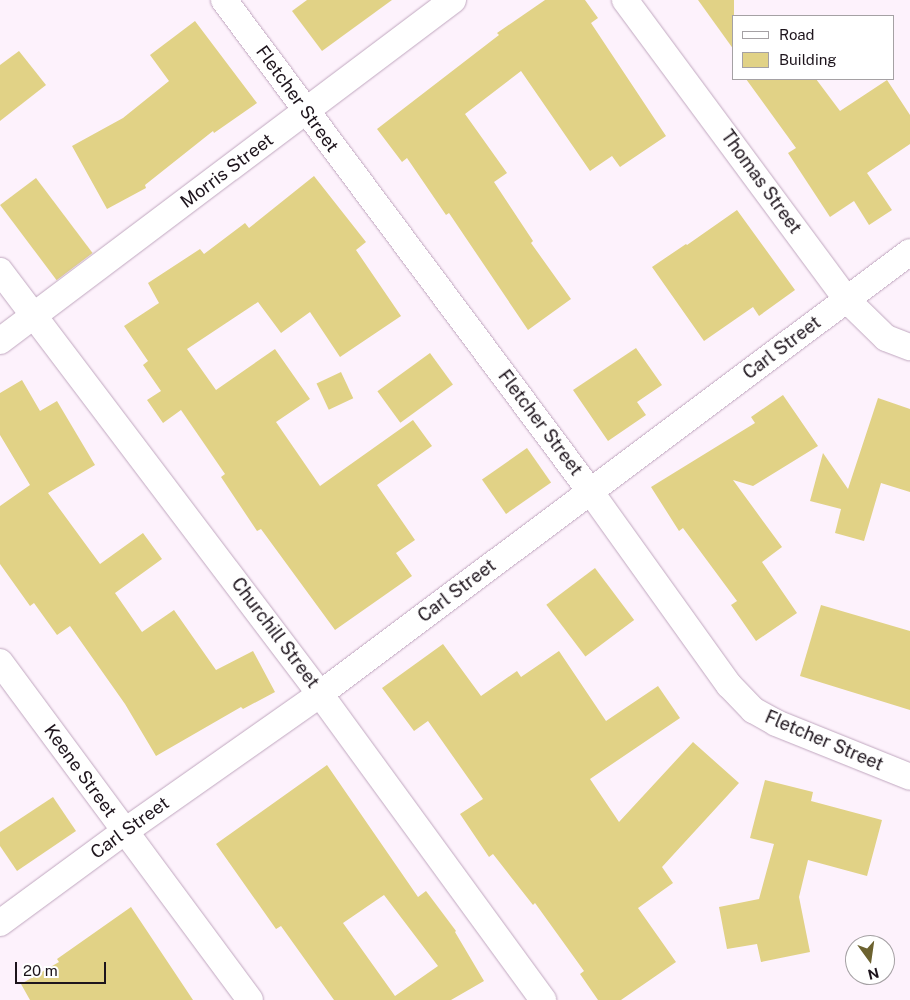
<!DOCTYPE html>
<html>
<head>
<meta charset="utf-8">
<style>
	body { margin:0 }
	#map { position:relative; width:910px; height:1000px; overflow:hidden; background:#fdf2fc; font-family:"Public Sans",sans-serif }
	div>[style] { position:absolute }
	.building>* { inset:0; background:#e1d286; transform-origin:0 0 }
	.roads { filter:drop-shadow(0 0 1px #c0a7bf) drop-shadow(0 0 1px #c0a7bf) }
	.minor>* { height:26px; margin:-13px; padding:0 13px; transform-origin:13px; border-radius:13px; background:#fff }
	span { translate:-50% -50%; white-space:nowrap; text-align:center; line-height:1.15; -webkit-text-stroke:4.5px #fff; paint-order:stroke }
	.street-label { font-size:18px; color:#1d141c }
	.legend { position:absolute; left:732px; top:15px; width:162px; height:65px; box-sizing:border-box; background:#fff; border:1px solid #a5a1a4; margin:0; padding:6px 9px; list-style:none; font-size:15px; color:#1d141c }
	.legend li { display:flex; align-items:center; gap:10px; height:25px }
	.legend b { width:25px; border:1px solid #a5a1a4 }
	.north { position:absolute; left:845px; top:935px; width:50px; height:50px; box-sizing:border-box; background:#fff; border:1px solid #a5a1a4; border-radius:50%; rotate:166deg; font-size:14px; font-weight:700; line-height:20px; text-align:center; color:#1d141c }
	.north::after { content:''; display:block; margin:auto; width:18px; height:22px; background:#6c622f; clip-path:polygon(50% 0,100% 100%,50% 72%,0 100%) }
	.scale { position:absolute; left:15px; top:962px; width:91px; height:22px; box-sizing:border-box; border:2px solid #1d141c; border-top:0; padding-left:6px; font-size:15px; line-height:18px; white-space:nowrap; color:#1d141c; -webkit-text-stroke:4px #fff; paint-order:stroke }
</style>
</head>
<body>
<div id="map">
	<div class="building">
		<i style="clip-path:polygon(307px 0,392px 0,322px 51px,292px 11px)"></i>
		<i style="clip-path:polygon(545px 0,585px 0,598px 18px,591px 23px,666px 136px,620px 167px,612px 156px,590px 171px,521px 71px,465px 114px,507px 173px,494px 182px,533px 241px,531px 243px,571px 299px,528px 330px,449px 213px,446px 215px,407px 158px,402px 162px,377px 129px,499px 35px,497px 33px)"></i>
		<i style="clip-path:polygon(698px 0,734px 0,734px 50px)"></i>
		<i style="clip-path:polygon(195px 21px,257px 103px,214px 133px,213px 131px,145px 185px,146px 188px,107px 209px,72px 146px,123px 118px,169px 81px,150px 55px)"></i>
		<i style="clip-path:polygon(19px 51px,46px 85px,0 121px,0 65px)"></i>
		<i style="clip-path:polygon(746px 79px,816px 79px,840px 111px,887px 80px,910px 115px,910px 144px,867px 173px,892px 210px,869px 225px,854px 201px,830px 217px,788px 153px,796px 148px)"></i>
		<i style="clip-path:polygon(314px 176px,366px 242px,356px 250px,401px 316px,340px 357px,310px 312px,281px 333px,258px 302px,187px 349px,216px 390px,275px 349px,310px 399px,276px 422px,320px 486px,413px 420px,432px 446px,377px 485px,415px 540px,396px 553px,412px 576px,335px 630px,261px 529px,257px 531px,221px 477px,225px 474px,181px 410px,163px 423px,147px 400px,161px 391px,143px 365px,148px 361px,124px 326px,159px 303px,148px 283px,200px 249px,204px 254px,245px 223px,249px 228px)"></i>
		<i style="left:36px;top:178px;width:94px;height:45px;rotate:53deg"></i>
		<i style="clip-path:polygon(737px 210px,795px 290px,759px 316px,753px 307px,704px 341px,652px 267px,686px 244px,687px 245px)"></i>
		<i style="clip-path:polygon(636px 348px,662px 385px,637px 402px,646px 415px,608px 441px,573px 390px)"></i>
		<i style="left:430px;top:353px;width:39px;height:65px;rotate:54deg"></i>
		<i style="left:341px;top:372px;width:29px;height:27px;rotate:65deg"></i>
		<i style="clip-path:polygon(22px 380px,40px 411px,57px 401px,95px 465px,48px 493px,100px 564px,143px 533px,162px 559px,115px 593px,142px 632px,174px 610px,216px 670px,253px 651px,275px 692px,243px 709px,241px 707px,156px 756px,125px 704px,70px 626px,57px 635px,34px 603px,30px 606px,0 564px,0 506px,30px 485px,0 435px,0 393px)"></i>
		<i style="clip-path:polygon(783px 395px,818px 446px,753px 486px,733px 480px,782px 547px,762px 562px,797px 613px,756px 641px,731px 605px,737px 601px,683px 528px,679px 531px,651px 487px,755px 423px,751px 417px)"></i>
		<i style="clip-path:polygon(878px 398px,910px 409px,910px 492px,881px 483px,864px 541px,835px 533px,841px 509px,810px 501px,823px 453px,848px 489px)"></i>
		<i style="left:527px;top:448px;width:42px;height:55px;rotate:55deg"></i>
		<i style="left:595px;top:568px;width:65px;height:61px;rotate:53deg"></i>
		<i style="clip-path:polygon(821px 605px,910px 631px,910px 710px,800px 676px)"></i>
		<i style="clip-path:polygon(443px 644px,481px 696px,517px 671px,521px 677px,559px 651px,606px 721px,658px 686px,680px 718px,590px 779px,619px 822px,693px 742px,739px 783px,662px 867px,673px 883px,638px 908px,676px 962px,621px 1000px,598px 1000px,580px 974px,584px 971px,535px 903px,533px 905px,493px 854px,489px 857px,460px 814px,483px 799px,428px 721px,414px 731px,382px 688px)"></i>
		<i style="clip-path:polygon(evenodd,327px 765px,418px 897px,426px 891px,456px 931px,455px 932px,484px 981px,451px 1000px,334px 1000px,281px 926px,276px 929px,216px 844px,327px 765px,384px 895px,438px 966px,395px 996px,343px 923px,384px 895px)"></i>
		<i style="clip-path:polygon(765px 780px,813px 792px,811px 801px,882px 820px,867px 876px,808px 860px,799px 897px,810px 952px,761px 962px,757px 944px,727px 949px,719px 907px,759px 899px,774px 844px,750px 838px)"></i>
		<i style="clip-path:polygon(53px 797px,76px 831px,17px 871px,0 846px,0 832px)"></i>
		<i style="clip-path:polygon(131px 907px,193px 1000px,30px 1000px,21px 984px,59px 962px,57px 959px)"></i>
	</div>
	<div class="roads">
		<div class="minor">
			<i style="left:224px;top:0;width:612px;rotate:53.3deg"></i>
			<i style="left:590px;top:491px;width:239px;rotate:54.4deg"></i>
			<i style="left:729px;top:685px;width:35px;rotate:46deg"></i>
			<i style="left:753px;top:710px;width:26px;rotate:29deg"></i>
			<i style="left:776px;top:723px;width:144px;rotate:21.9deg"></i>
			<i style="left:625px;top:0;width:373px;rotate:53.5deg"></i>
			<i style="left:847px;top:300px;width:54px;rotate:44.3deg"></i>
			<i style="left:886px;top:338px;width:26px;rotate:21deg"></i>
			<i style="left:0;top:271px;width:530px;rotate:52.89deg"></i>
			<i style="left:320px;top:694px;width:379px;rotate:53.9deg"></i>
			<i style="left:0;top:341px;width:567px;rotate:-36.97deg"></i>
			<i style="left:0;top:662px;width:420px;rotate:53.5deg"></i>
			<i style="left:0;top:923px;width:154px;rotate:-36.3deg"></i>
			<i style="left:124px;top:832px;width:240px;rotate:-35.1deg"></i>
			<i style="left:320px;top:694px;width:737px;rotate:-36.84deg"></i>
		</div>
	</div>
	<div class="street-label">
		<span style="left:297px;top:99px;rotate:54deg">Fletcher Street</span>
		<span style="left:227px;top:171px;rotate:-37deg">Morris Street</span>
		<span style="left:761px;top:182px;rotate:54deg">Thomas Street</span>
		<span style="left:782px;top:348px;rotate:-37deg">Carl Street</span>
		<span style="left:540px;top:423px;rotate:53deg">Fletcher Street</span>
		<span style="left:457px;top:591px;rotate:-37deg">Carl Street</span>
		<span style="left:275px;top:633px;rotate:53deg">Churchill Street</span>
		<span style="left:824px;top:741px;rotate:23deg">Fletcher Street</span>
		<span style="left:80px;top:771px;rotate:54deg">Keene Street</span>
		<span style="left:130px;top:828px;rotate:-36deg">Carl Street</span>
	</div>
	<ul class="legend">
	<li><b style="height:6px;background:#fff"></b>Road</li>
	<li><b style="height:14px;background:#e1d286"></b>Building</li>
	</ul>
	<div class="north">N</div>
	<div class="scale">20 m</div>
</div>
</body>
</html>
